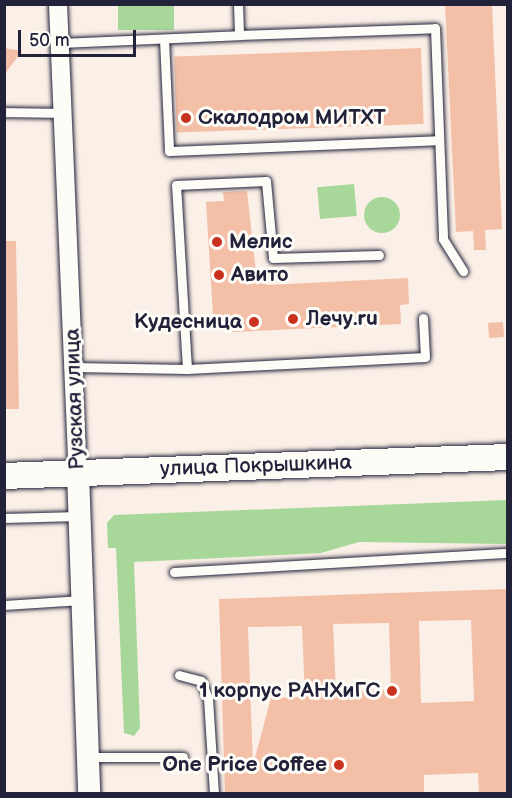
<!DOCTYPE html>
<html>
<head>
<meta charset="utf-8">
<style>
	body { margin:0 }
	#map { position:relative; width:512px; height:798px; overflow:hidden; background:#fbf0e7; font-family:"Balsamiq Sans",sans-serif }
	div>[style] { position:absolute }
	.green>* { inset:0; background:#a7d899; transform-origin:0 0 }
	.round { border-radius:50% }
	.building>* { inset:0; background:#f4bfa7; transform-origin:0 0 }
	.roads { filter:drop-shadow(0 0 2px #22223b) drop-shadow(0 0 2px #22223b) }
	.service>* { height:9px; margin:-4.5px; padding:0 4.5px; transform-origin:4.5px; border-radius:4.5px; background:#fdfcf7 }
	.minor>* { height:18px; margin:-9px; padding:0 9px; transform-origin:9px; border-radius:9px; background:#fdfcf7 }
	.tertiary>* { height:22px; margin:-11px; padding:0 11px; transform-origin:11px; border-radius:11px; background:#fdfcf7 }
	.secondary>* { height:26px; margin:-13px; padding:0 13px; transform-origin:13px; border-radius:13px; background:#fdfcf7 }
	.dots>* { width:16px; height:16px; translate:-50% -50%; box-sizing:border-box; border:3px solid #fdfcf7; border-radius:50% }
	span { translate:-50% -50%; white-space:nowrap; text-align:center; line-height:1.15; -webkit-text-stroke:6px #fdfcf7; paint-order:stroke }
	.poi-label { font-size:21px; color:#22223b; font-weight:700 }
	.left { translate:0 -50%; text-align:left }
	.right { translate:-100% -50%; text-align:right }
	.street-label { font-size:21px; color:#22223b }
	.frame { position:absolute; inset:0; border:6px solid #22223b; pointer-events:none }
	.scale { position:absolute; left:18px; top:30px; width:118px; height:27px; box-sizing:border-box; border:3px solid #22223b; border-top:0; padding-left:8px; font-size:18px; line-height:21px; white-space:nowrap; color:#22223b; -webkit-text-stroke:4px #fdfcf7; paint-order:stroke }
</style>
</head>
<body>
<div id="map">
	<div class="green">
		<i style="left:118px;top:5px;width:56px;height:25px"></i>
		<i style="left:354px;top:184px;width:32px;height:37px;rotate:85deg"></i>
		<i class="round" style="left:364px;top:197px;width:36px;height:36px"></i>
		<i style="clip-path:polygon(507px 500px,507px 544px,359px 542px,321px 553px,134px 562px,140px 728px,134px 736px,124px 733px,116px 548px,108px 548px,107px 523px,114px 515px)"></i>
	</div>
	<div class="building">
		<i style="clip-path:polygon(445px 4px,492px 4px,502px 229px,485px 230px,486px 250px,474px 250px,473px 231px,456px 232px)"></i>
		<i style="clip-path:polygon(4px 48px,22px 51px,4px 75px)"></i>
		<i style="left:421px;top:48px;width:76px;height:247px;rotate:88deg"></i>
		<i style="clip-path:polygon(247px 191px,256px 272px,267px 285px,408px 278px,409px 304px,400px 305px,401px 324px,233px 332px,213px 315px,206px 202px,224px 201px,223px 192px)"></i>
		<i style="clip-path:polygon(4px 241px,16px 241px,19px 409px,4px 409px)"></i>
		<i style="left:503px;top:322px;width:15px;height:15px;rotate:86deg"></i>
		<i style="clip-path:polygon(evenodd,507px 589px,507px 794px,479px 794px,478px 773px,424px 775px,424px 794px,225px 794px,219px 599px,507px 589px,471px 620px,474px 701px,421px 703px,419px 621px,471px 620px,507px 589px,389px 623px,391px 690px,336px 692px,333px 624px,389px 623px,507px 589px,302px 626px,305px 697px,271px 698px,253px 765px,248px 627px,302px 626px)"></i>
	</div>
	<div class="roads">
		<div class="service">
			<i style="left:238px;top:4px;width:31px;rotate:88deg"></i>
			<i style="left:239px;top:35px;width:196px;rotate:-2deg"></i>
			<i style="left:435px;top:28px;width:211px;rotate:87.8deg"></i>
			<i style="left:443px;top:239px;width:38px;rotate:58deg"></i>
			<i style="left:164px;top:39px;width:112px;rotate:87.4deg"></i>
			<i style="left:169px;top:151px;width:270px;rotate:-2.3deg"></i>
			<i style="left:59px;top:43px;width:180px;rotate:-2.5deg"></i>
			<i style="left:4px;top:112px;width:59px;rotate:1deg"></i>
			<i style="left:73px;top:367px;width:114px;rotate:1deg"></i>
			<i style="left:187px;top:369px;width:238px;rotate:-2.9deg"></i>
			<i style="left:425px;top:357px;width:39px;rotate:-93deg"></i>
			<i style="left:187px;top:369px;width:184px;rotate:-93.4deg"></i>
			<i style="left:176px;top:185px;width:90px;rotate:-2.5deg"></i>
			<i style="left:266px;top:181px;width:77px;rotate:84.8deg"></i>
			<i style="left:273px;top:258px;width:106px;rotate:-1.6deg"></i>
			<i style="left:4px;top:518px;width:75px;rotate:-1.5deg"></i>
			<i style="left:174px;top:572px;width:335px;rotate:-3.3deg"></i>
			<i style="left:4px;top:605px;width:78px;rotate:-3.7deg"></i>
			<i style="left:179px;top:675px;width:23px;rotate:15deg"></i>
			<i style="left:201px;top:681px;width:18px;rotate:68deg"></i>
			<i style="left:208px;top:698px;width:96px;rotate:86.4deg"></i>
			<i style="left:88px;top:757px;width:95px"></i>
		</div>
		<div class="minor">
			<i style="left:58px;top:4px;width:469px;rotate:87.6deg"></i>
		</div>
		<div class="tertiary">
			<i style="left:78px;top:473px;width:321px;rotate:88deg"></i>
		</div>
		<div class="secondary">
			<i style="left:4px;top:476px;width:504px;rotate:-2.16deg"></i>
		</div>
	</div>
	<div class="dots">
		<i style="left:186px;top:118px;background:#c8321e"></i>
		<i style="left:217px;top:242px;background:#c8321e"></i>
		<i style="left:219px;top:275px;background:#c8321e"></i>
		<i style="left:293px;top:319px;background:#c8321e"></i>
		<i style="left:254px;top:322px;background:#c8321e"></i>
		<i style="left:392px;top:691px;background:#c8321e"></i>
		<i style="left:339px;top:765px;background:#c8321e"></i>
	</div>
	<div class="poi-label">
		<span class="left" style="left:198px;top:118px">Скалодром МИТХТ</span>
		<span class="left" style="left:229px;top:242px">Мелис</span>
		<span class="left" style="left:231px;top:275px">Авито</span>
		<span class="left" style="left:306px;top:319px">Лечу.ru</span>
		<span class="right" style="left:242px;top:322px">Кудесница</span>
		<span class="right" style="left:380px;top:691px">1 корпус РАНХиГС</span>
		<span class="right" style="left:327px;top:765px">One Price Coffee</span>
	</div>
	<div class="street-label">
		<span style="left:75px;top:399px;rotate:-92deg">Рузская улица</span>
		<span style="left:256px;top:466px;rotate:-2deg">улица Покрышкина</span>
	</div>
	<div class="frame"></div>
	<div class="scale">50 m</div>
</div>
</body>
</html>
